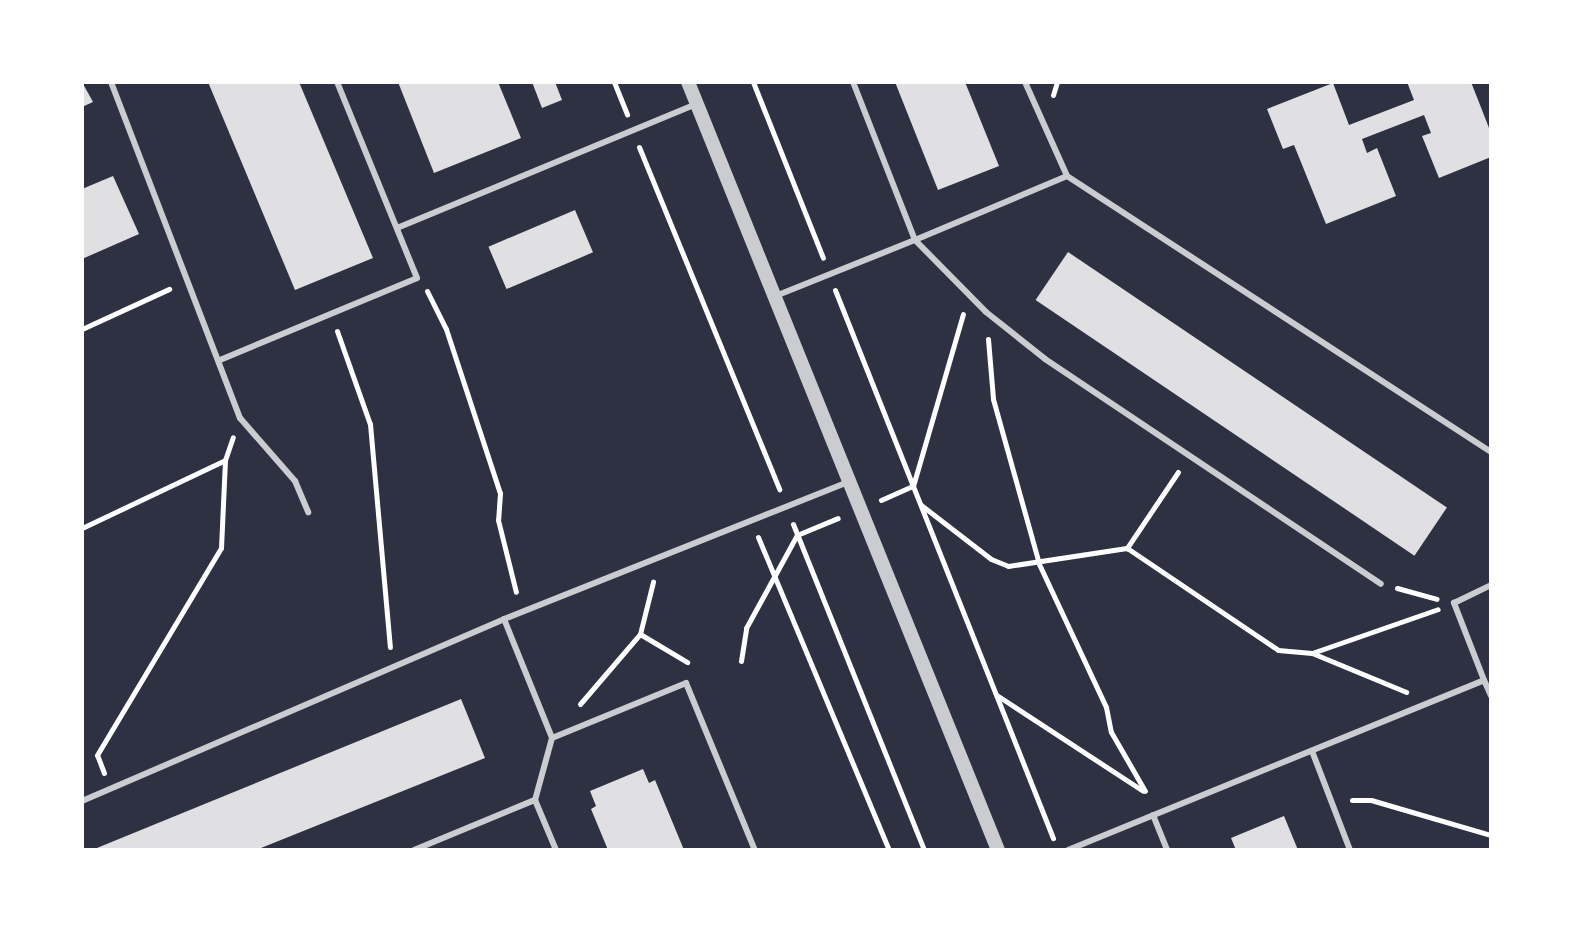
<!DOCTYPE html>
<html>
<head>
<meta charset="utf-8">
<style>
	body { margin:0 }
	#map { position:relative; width:1573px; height:932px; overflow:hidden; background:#2d3142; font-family:Helvetica,sans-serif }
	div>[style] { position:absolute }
	.building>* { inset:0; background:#e0e0e3; transform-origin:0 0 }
	.path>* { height:5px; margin:-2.5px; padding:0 2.5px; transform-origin:2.5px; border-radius:2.5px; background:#fff }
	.service>* { height:6px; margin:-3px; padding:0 3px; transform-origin:3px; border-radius:3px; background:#caccd0 }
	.tertiary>* { height:14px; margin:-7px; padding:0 7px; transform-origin:7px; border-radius:7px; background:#caccd0 }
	span { translate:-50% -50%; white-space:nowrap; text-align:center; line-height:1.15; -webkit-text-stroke:8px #fff; paint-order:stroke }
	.frame { position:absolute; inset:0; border:84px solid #fff; pointer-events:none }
</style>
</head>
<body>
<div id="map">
	<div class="building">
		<i style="clip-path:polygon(82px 82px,93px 102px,82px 107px)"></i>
		<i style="clip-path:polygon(208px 82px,299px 82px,373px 258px,295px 290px)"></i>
		<i style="clip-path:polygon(398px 82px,498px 82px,521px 138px,434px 173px)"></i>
		<i style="clip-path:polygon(532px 82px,555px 82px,562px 100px,542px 108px)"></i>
		<i style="clip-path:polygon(895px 82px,965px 82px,999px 166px,938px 190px)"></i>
		<i style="clip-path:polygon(1407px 82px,1471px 82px,1491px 133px,1491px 157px,1439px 178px,1422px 136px,1431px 133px,1424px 115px,1362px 139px,1367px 153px,1377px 148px,1396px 196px,1326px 224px,1294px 145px,1283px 149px,1267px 109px,1333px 83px,1349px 125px,1414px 100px)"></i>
		<i style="clip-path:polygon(113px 176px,139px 234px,82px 259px,82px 189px)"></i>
		<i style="left:575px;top:210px;width:46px;height:94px;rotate:67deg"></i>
		<i style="left:1068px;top:252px;width:457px;height:58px;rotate:34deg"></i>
		<i style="clip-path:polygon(461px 699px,485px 758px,256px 850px,92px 850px)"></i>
		<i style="clip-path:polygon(643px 769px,649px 783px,655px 780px,684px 850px,608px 850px,591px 809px,596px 806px,590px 791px)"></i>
		<i style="clip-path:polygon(1284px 816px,1298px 850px,1236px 850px,1231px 838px)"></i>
	</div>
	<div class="path">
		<i style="left:614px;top:82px;width:35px;rotate:68deg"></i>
		<i style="left:753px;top:82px;width:189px;rotate:68.3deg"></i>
		<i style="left:1053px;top:95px;width:14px;rotate:-73deg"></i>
		<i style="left:639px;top:147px;width:370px;rotate:67.7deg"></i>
		<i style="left:835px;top:290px;width:590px;rotate:68.31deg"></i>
		<i style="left:427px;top:291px;width:42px;rotate:63.4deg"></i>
		<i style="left:446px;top:329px;width:173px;rotate:71.8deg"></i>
		<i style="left:500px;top:493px;width:27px;rotate:94deg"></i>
		<i style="left:498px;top:520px;width:74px;rotate:76deg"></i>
		<i style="left:82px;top:329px;width:96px;rotate:-24.7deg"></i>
		<i style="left:337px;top:331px;width:99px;rotate:70.5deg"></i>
		<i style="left:370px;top:424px;width:224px;rotate:84.9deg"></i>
		<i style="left:988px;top:339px;width:60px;rotate:85.2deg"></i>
		<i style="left:993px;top:399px;width:171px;rotate:74.4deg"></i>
		<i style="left:1039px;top:564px;width:158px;rotate:64.9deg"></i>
		<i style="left:1106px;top:707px;width:25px;rotate:79deg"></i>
		<i style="left:1111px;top:732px;width:68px;rotate:60deg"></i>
		<i style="left:1178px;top:472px;width:92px;rotate:123.9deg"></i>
		<i style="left:1127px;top:548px;width:182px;rotate:34deg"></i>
		<i style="left:1278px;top:650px;width:34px;rotate:5deg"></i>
		<i style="left:1312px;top:653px;width:102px;rotate:22.5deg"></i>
		<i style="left:881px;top:500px;width:35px;rotate:-24deg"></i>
		<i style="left:913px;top:486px;width:179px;rotate:-73.8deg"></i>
		<i style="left:921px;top:505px;width:88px;rotate:37.6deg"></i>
		<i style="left:991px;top:559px;width:18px;rotate:22deg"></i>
		<i style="left:1008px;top:566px;width:120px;rotate:-8.6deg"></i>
		<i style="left:793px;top:524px;width:351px;rotate:68.1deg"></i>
		<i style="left:82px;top:528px;width:158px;rotate:-25.4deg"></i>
		<i style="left:758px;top:537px;width:339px;rotate:67.3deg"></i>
		<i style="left:1397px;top:588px;width:41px;rotate:15.4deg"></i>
		<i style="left:640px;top:634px;width:55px;rotate:30.8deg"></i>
		<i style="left:1312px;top:653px;width:133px;rotate:-19.2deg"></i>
		<i style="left:741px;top:661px;width:33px;rotate:-81deg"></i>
		<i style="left:746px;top:628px;width:106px;rotate:-61.3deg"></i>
		<i style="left:797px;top:535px;width:44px;rotate:-22.5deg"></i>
		<i style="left:998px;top:696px;width:173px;rotate:33.2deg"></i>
		<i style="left:580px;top:704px;width:92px;rotate:-49.4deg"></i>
		<i style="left:640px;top:634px;width:54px;rotate:-76deg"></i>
		<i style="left:104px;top:773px;width:19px;rotate:-111deg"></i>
		<i style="left:97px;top:755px;width:241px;rotate:-59.1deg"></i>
		<i style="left:221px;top:548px;width:88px;rotate:-87.4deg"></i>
		<i style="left:225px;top:460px;width:24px;rotate:-71deg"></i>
		<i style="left:1352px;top:800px;width:19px"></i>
		<i style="left:1371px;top:800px;width:125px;rotate:16.3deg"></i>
	</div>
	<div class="service">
		<i style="left:111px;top:82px;width:360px;rotate:69deg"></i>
		<i style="left:240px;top:418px;width:84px;rotate:48.9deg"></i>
		<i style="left:295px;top:481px;width:34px;rotate:67deg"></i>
		<i style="left:853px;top:82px;width:170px;rotate:68.6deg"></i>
		<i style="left:915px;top:240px;width:165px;rotate:-22.8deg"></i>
		<i style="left:1025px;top:82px;width:103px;rotate:65.9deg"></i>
		<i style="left:1067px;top:176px;width:506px;rotate:33.06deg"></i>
		<i style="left:397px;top:228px;width:324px;rotate:-22.5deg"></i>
		<i style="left:778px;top:295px;width:148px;rotate:-21.9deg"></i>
		<i style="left:915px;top:240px;width:101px;rotate:45.4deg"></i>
		<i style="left:986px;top:312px;width:75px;rotate:38.5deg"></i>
		<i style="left:1045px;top:359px;width:404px;rotate:33.8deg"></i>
		<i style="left:220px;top:360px;width:213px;rotate:-22.6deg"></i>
		<i style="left:417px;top:278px;width:212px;rotate:-112.2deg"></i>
		<i style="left:504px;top:619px;width:128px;rotate:68deg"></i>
		<i style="left:552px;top:738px;width:64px;rotate:105.3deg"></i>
		<i style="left:535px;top:800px;width:54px;rotate:67.2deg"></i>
		<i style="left:1484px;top:680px;width:17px;rotate:66deg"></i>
		<i style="left:552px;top:738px;width:145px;rotate:-22.3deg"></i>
		<i style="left:686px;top:683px;width:181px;rotate:67.6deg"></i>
		<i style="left:1312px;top:751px;width:106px;rotate:69deg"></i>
		<i style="left:82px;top:801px;width:460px;rotate:-23.3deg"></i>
		<i style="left:504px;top:619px;width:371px;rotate:-21.7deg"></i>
		<i style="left:1153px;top:815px;width:38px;rotate:68deg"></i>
		<i style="left:414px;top:850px;width:131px;rotate:-22.5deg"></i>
		<i style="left:1068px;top:850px;width:449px;rotate:-22.2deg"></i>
		<i style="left:1484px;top:680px;width:83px;rotate:-111.3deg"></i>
		<i style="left:1454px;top:603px;width:41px;rotate:-25.9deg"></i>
	</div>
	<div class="tertiary">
		<i style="left:688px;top:82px;width:828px;rotate:68.02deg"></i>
	</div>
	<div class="frame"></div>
</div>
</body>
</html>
